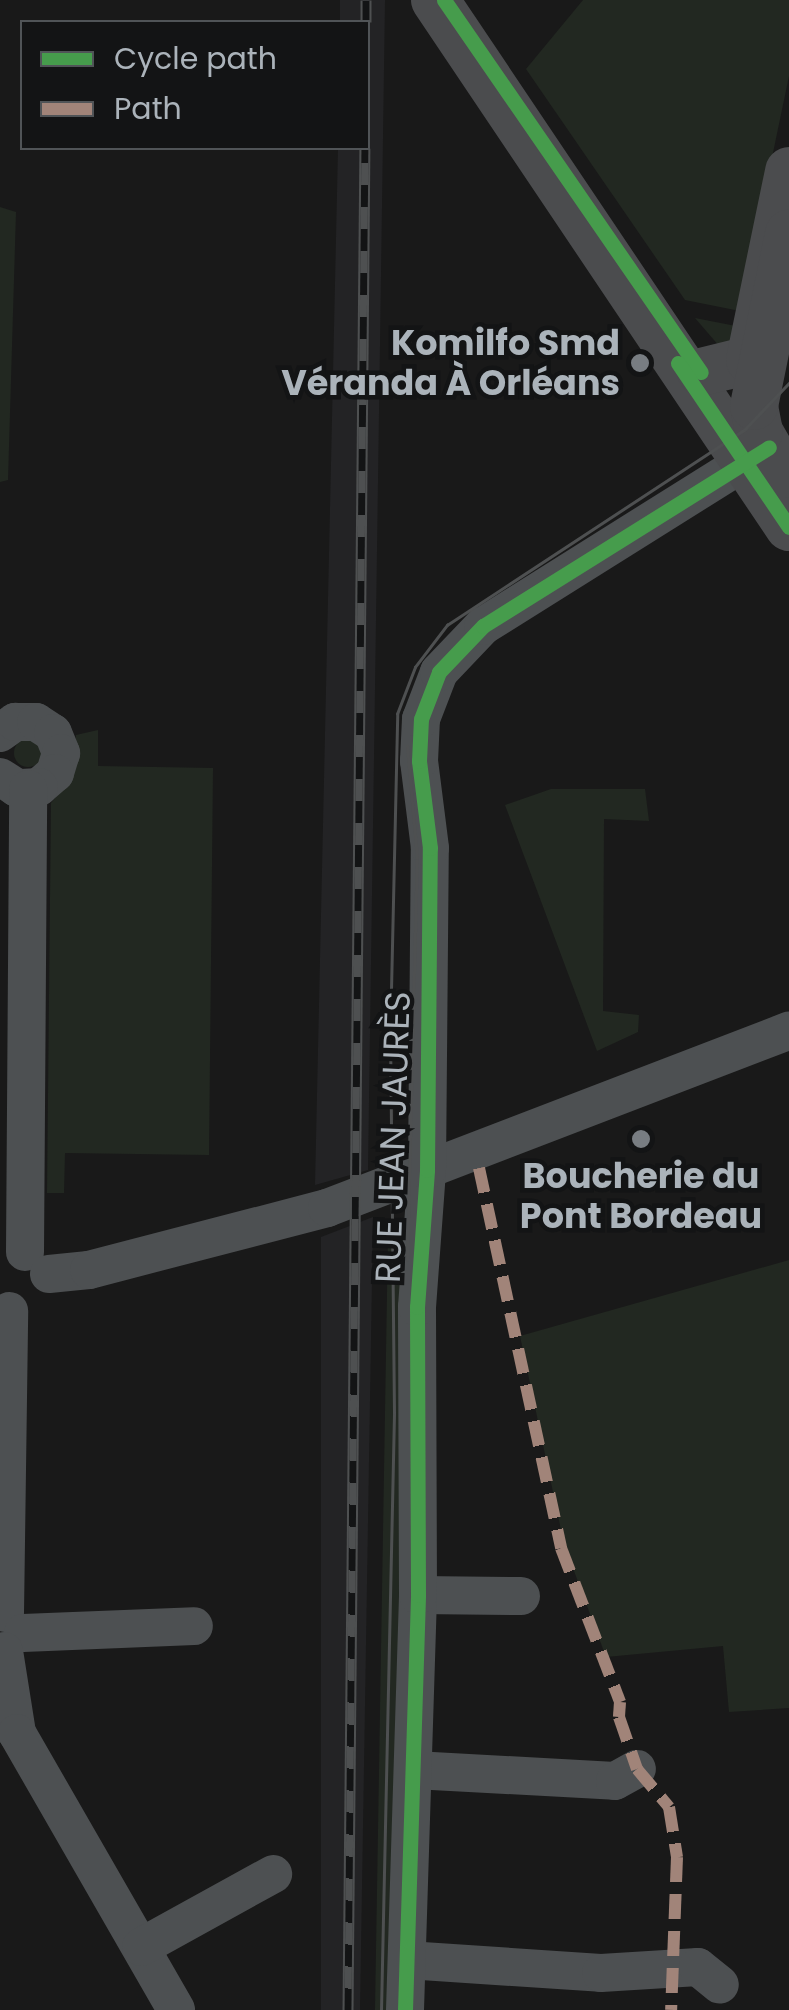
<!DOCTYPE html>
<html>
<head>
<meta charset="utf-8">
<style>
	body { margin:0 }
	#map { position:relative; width:789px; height:2010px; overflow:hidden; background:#191919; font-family:Poppins,sans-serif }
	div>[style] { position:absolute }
	.built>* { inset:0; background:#232325 }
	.green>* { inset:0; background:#222821 }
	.round { border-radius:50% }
	.minor>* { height:38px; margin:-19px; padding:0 19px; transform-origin:19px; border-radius:19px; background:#4d5052 }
	.major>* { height:48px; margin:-24px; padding:0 24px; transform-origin:24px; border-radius:24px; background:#4b4c4e }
	.tram>* { height:2.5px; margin:-1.25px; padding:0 1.25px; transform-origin:1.25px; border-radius:1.25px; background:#4e5051 }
	.rail>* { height:11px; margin-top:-5.5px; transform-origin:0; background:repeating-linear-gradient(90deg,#131415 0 22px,#4e5051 0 44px); box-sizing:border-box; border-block:2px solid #4e5051 }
	.quiet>* { height:12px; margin-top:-6px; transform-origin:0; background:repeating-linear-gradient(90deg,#a18479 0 25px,transparent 0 37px) }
	.cycleway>* { height:15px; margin:-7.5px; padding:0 7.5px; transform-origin:7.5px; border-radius:7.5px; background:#469c4c }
	.dots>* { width:28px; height:28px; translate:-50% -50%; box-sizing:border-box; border:5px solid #131415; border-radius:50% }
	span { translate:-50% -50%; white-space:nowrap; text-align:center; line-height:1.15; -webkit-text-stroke:9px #131415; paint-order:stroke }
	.poi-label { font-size:35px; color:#abb3ba; font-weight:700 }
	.right { translate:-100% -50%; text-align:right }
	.street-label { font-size:35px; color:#abb3ba }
	.legend { position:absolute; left:20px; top:20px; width:350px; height:130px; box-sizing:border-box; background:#131415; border:2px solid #505457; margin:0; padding:12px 18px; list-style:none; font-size:30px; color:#abb3ba }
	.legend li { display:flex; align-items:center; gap:20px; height:50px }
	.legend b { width:50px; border:2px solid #505457 }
</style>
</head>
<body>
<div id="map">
	<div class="built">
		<i style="clip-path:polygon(340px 0,385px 0,368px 1170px,315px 1185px,338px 148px,368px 148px,368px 22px,340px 22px)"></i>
		<i style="clip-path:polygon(373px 1217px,360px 2010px,321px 2010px,321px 1237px)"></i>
	</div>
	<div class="green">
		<i style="clip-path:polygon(583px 0,789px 0,789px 76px,740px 311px,685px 300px,526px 69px)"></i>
		<i style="clip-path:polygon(0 207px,16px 212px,8px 480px,0 482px)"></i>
		<i style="clip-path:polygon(695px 318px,741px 327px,740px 335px,720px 347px)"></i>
		<i style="clip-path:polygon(98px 730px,98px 766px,213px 768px,209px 1155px,65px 1153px,64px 1193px,47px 1193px,51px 803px,73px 776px,76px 735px)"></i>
		<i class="round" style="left:14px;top:739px;width:28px;height:28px"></i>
		<i style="clip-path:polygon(551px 789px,645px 789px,649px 821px,604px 819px,603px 1011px,639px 1015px,638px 1032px,597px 1051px,505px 805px)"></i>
		<i style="clip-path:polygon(388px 1234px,418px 1235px,398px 2010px,375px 2010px)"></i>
		<i style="clip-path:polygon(789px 1260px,789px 1708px,729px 1712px,723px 1646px,606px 1657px,564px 1544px,520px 1336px)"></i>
	</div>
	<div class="minor">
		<i style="left:0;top:733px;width:19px;rotate:-36deg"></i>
		<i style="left:15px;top:722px;width:21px"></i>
		<i style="left:36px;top:722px;width:20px;rotate:33deg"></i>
		<i style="left:53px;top:733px;width:22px;rotate:68deg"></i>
		<i style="left:61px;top:753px;width:21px;rotate:107deg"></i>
		<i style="left:55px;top:773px;width:21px;rotate:139deg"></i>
		<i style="left:39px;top:787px;width:22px;rotate:177deg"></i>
		<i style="left:17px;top:788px;width:20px;rotate:-147deg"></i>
		<i style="left:25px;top:1252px;width:463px;rotate:-89.6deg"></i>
		<i style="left:49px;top:1274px;width:40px;rotate:-5.7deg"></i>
		<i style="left:89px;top:1270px;width:246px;rotate:-14.6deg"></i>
		<i style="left:327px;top:1208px;width:495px;rotate:-21deg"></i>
		<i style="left:418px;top:1595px;width:103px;rotate:0.6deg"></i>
		<i style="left:5px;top:1613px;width:302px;rotate:-89.2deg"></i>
		<i style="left:23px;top:1633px;width:171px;rotate:-2.3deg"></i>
		<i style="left:4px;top:1651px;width:83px;rotate:81deg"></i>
		<i style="left:17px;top:1733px;width:319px;rotate:60.1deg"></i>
		<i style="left:414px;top:1770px;width:201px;rotate:3.1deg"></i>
		<i style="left:615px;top:1781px;width:25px;rotate:-29deg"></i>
		<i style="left:141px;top:1947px;width:151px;rotate:-28.9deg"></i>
		<i style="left:407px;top:1960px;width:194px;rotate:3.8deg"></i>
		<i style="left:601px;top:1973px;width:97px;rotate:-3.5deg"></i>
		<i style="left:698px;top:1967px;width:28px;rotate:39deg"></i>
		<i style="left:405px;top:2010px;width:415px;rotate:-88.2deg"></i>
		<i style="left:418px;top:1595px;width:288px;rotate:-90.2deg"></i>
		<i style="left:417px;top:1307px;width:137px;rotate:-85.8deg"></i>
		<i style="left:427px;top:1170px;width:322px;rotate:-89.5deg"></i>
		<i style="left:430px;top:848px;width:88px;rotate:-97.2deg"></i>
		<i style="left:419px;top:761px;width:42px;rotate:-87.3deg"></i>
		<i style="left:421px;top:719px;width:50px;rotate:-69deg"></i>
		<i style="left:439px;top:672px;width:64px;rotate:-46.3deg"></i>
		<i style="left:483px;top:626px;width:335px;rotate:-32.1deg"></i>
	</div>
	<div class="major">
		<i style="left:435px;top:0;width:635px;rotate:56.11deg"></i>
		<i style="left:701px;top:372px;width:50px;rotate:-13.8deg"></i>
		<i style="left:750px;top:360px;width:193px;rotate:-78.3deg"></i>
		<i style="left:783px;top:474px;width:48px;rotate:-119.7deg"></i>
		<i style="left:759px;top:432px;width:26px;rotate:-101deg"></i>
		<i style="left:754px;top:406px;width:176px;rotate:-78.5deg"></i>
	</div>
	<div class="tram">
		<i style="left:407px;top:1260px;width:402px;rotate:-88.6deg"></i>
		<i style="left:417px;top:858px;width:112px;rotate:-95.1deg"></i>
		<i style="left:381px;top:2010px;width:597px;rotate:-88.75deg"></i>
		<i style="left:394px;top:1413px;width:379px;rotate:-90.6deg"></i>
		<i style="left:390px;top:1034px;width:320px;rotate:-88.7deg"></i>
		<i style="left:397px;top:714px;width:50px;rotate:-69deg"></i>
		<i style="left:415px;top:667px;width:53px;rotate:-52.7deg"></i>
		<i style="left:447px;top:625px;width:357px;rotate:-33.3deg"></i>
		<i style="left:745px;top:429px;width:64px;rotate:-46.3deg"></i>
	</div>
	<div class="rail">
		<i style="left:366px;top:22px;width:22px;rotate:-90deg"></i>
		<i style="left:348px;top:2010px;width:1862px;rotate:-89.48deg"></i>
	</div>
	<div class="quiet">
		<i style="left:479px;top:1168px;width:389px;rotate:77.8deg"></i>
		<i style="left:561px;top:1548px;width:165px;rotate:69deg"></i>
		<i style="left:620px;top:1702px;width:15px;rotate:94deg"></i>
		<i style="left:619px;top:1717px;width:55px;rotate:70.9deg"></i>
		<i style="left:637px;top:1769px;width:50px;rotate:49.9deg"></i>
		<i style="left:669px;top:1807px;width:51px;rotate:80.9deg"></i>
		<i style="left:677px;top:1857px;width:153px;rotate:92.2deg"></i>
	</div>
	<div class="cycleway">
		<i style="left:444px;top:0;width:452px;rotate:55.4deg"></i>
		<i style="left:678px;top:363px;width:198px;rotate:55.9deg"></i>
		<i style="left:405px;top:2010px;width:415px;rotate:-88.2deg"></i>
		<i style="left:418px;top:1595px;width:288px;rotate:-90.2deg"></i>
		<i style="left:417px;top:1307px;width:137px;rotate:-85.8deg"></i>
		<i style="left:427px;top:1170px;width:322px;rotate:-89.5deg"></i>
		<i style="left:430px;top:848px;width:88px;rotate:-97.2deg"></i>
		<i style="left:419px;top:761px;width:42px;rotate:-87.3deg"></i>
		<i style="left:421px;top:719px;width:50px;rotate:-69deg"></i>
		<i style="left:439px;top:672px;width:64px;rotate:-46.3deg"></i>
		<i style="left:483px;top:626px;width:337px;rotate:-32deg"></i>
	</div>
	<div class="dots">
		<i style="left:640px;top:363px;background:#787d82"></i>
		<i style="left:641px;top:1139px;background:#787d82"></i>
	</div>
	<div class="poi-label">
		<span class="right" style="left:620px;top:363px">Komilfo Smd<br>Véranda À Orléans</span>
		<span style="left:641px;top:1196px">Boucherie du<br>Pont Bordeau</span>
	</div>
	<div class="street-label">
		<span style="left:393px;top:1137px;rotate:-88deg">RUE JEAN JAURÈS</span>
	</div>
	<ul class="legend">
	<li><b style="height:12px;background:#469c4c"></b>Cycle path</li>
	<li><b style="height:12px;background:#a18479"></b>Path</li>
	</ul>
</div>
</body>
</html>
